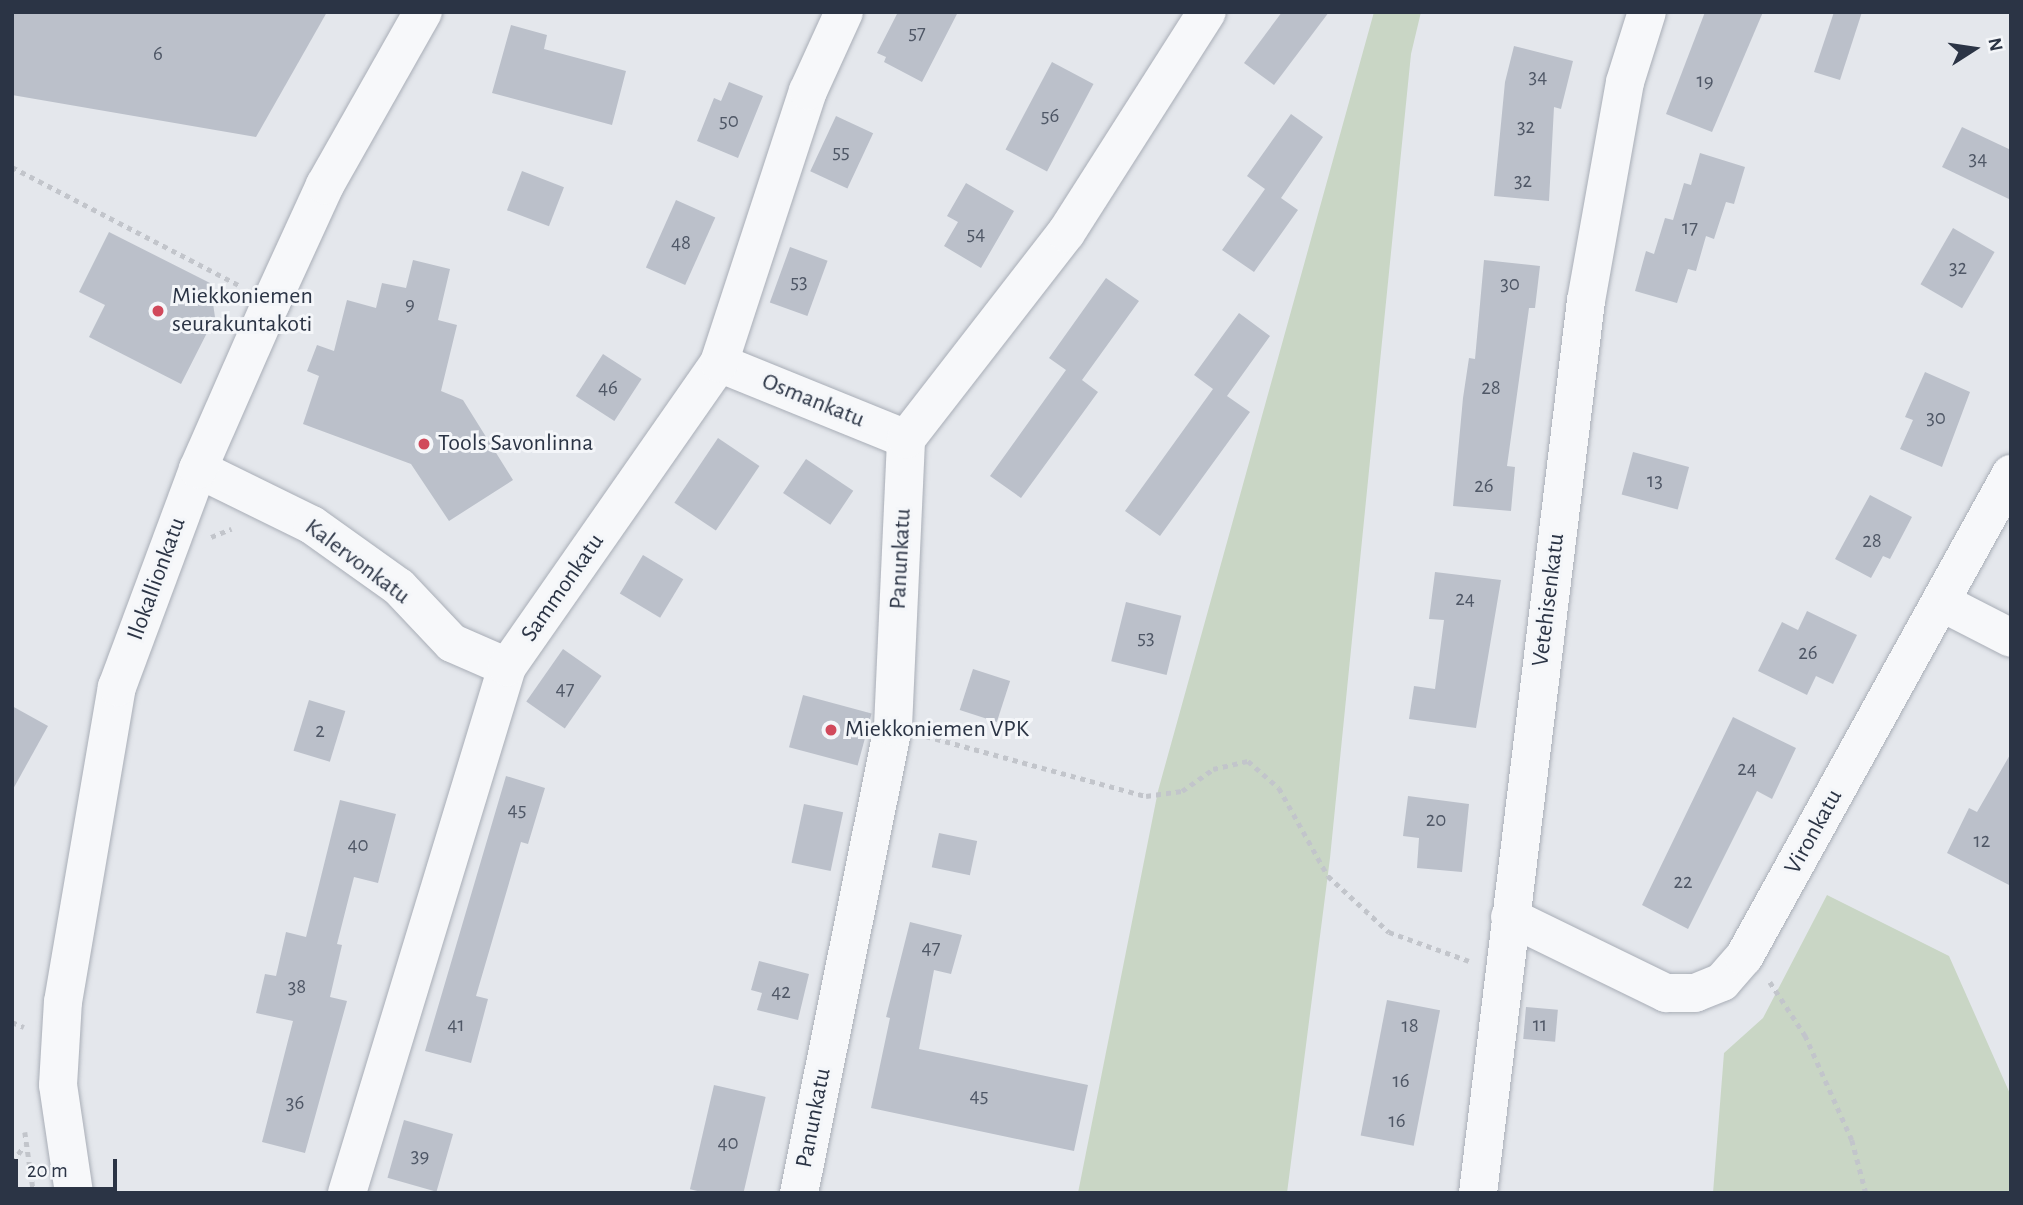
<!DOCTYPE html>
<html>
<head>
<meta charset="utf-8">
<style>
	body { margin:0 }
	#map { position:relative; width:2023px; height:1205px; overflow:hidden; background:#e4e7ec; font-family:"Alegreya Sans",sans-serif }
	div>[style] { position:absolute }
	.green>* { inset:0; background:#c9d6c5 }
	.building>* { inset:0; background:#bbc0ca; transform-origin:0 0 }
	.path>* { height:4.5px; margin-top:-2.25px; transform-origin:0; background:repeating-linear-gradient(90deg,#c2c5cb 0 5px,transparent 0 10px) }
	.roads { filter:drop-shadow(0 0 2px #a9aeb7) drop-shadow(0 0 2px #a9aeb7) }
	.street>* { height:38px; margin:-19px; padding:0 19px; transform-origin:19px; border-radius:19px; background:#f7f8fa }
	.dots>* { width:19px; height:19px; translate:-50% -50%; box-sizing:border-box; border:4px solid #f4f6f9; border-radius:50% }
	span { translate:-50% -50%; white-space:nowrap; text-align:center; line-height:1.15; -webkit-text-stroke:6px #f4f6f9; paint-order:stroke }
	.number-label { font-size:21px; color:#4f5766 }
	.number-label span { -webkit-text-stroke-width:0 }
	.poi-label { font-size:24px; color:#2b3445 }
	.left { translate:0 -50%; text-align:left }
	.street-label { font-size:24px; color:#2b3445 }
	.frame { position:absolute; inset:0; border:14px solid #2b3445; pointer-events:none }
	.north { position:absolute; left:1939px; top:14px; width:70px; height:70px; -webkit-text-stroke:5px #f4f6f9; paint-order:stroke; rotate:78deg; font-size:19px; font-weight:700; line-height:28px; text-align:center; color:#2b3445 }
	.north::after { content:''; display:block; margin:auto; width:24px; height:32px; background:#2b3445; clip-path:polygon(50% 0,100% 100%,50% 72%,0 100%) }
	.scale { position:absolute; left:14px; top:1159px; width:103px; height:32px; box-sizing:border-box; border:4px solid #2b3445; border-top:0; padding-left:9px; font-size:21px; line-height:24px; white-space:nowrap; color:#2b3445; -webkit-text-stroke:5px #f4f6f9; paint-order:stroke }
</style>
</head>
<body>
<div id="map">
	<div class="green">
		<i style="clip-path:polygon(1374px 12px,1421px 12px,1411px 54px,1330px 858px,1287px 1193px,1078px 1193px,1158px 791px)"></i>
		<i style="clip-path:polygon(1827px 895px,1949px 956px,2011px 1096px,2011px 1193px,1713px 1193px,1724px 1053px,1763px 1018px)"></i>
	</div>
	<div class="building">
		<i style="clip-path:polygon(12px 12px,327px 12px,256px 137px,12px 95px)"></i>
		<i style="clip-path:polygon(898px 12px,958px 12px,922px 82px,884px 62px,886px 57px,877px 53px)"></i>
		<i style="clip-path:polygon(1282px 12px,1329px 12px,1274px 85px,1244px 63px)"></i>
		<i style="clip-path:polygon(1705px 12px,1763px 12px,1712px 132px,1666px 114px)"></i>
		<i style="clip-path:polygon(1834px 12px,1862px 12px,1840px 80px,1814px 72px)"></i>
		<i style="clip-path:polygon(511px 25px,547px 35px,544px 49px,626px 71px,612px 125px,492px 93px)"></i>
		<i style="clip-path:polygon(1514px 46px,1573px 61px,1561px 109px,1554px 107px,1549px 201px,1494px 196px,1505px 82px)"></i>
		<i style="left:1052px;top:62px;width:47px;height:99px;rotate:28deg"></i>
		<i style="clip-path:polygon(729px 82px,763px 96px,738px 158px,697px 141px,714px 98px,721px 101px)"></i>
		<i style="clip-path:polygon(1291px 114px,1323px 137px,1281px 198px,1298px 210px,1254px 272px,1222px 250px,1265px 189px,1247px 176px)"></i>
		<i style="left:836px;top:116px;width:41px;height:61px;rotate:25deg"></i>
		<i style="clip-path:polygon(1962px 127px,2011px 150px,2011px 200px,1942px 167px)"></i>
		<i style="clip-path:polygon(1700px 153px,1745px 167px,1734px 204px,1726px 202px,1714px 239px,1706px 236px,1696px 271px,1688px 269px,1677px 303px,1635px 291px,1646px 251px,1654px 254px,1665px 218px,1673px 220px,1684px 183px,1691px 185px)"></i>
		<i style="left:522px;top:171px;width:45px;height:42px;rotate:21deg"></i>
		<i style="clip-path:polygon(966px 183px,1014px 211px,981px 268px,944px 246px,958px 222px,947px 216px)"></i>
		<i style="left:676px;top:200px;width:43px;height:74px;rotate:24deg"></i>
		<i style="left:1953px;top:228px;width:48px;height:65px;rotate:30deg"></i>
		<i style="clip-path:polygon(109px 232px,210px 283px,215px 317px,181px 384px,89px 337px,105px 305px,79px 292px)"></i>
		<i style="left:790px;top:247px;width:40px;height:59px;rotate:20deg"></i>
		<i style="clip-path:polygon(413px 260px,450px 269px,438px 320px,457px 325px,441px 391px,463px 400px,513px 480px,449px 521px,411px 464px,303px 424px,319px 376px,307px 371px,317px 345px,334px 351px,347px 300px,376px 308px,382px 283px,406px 288px)"></i>
		<i style="clip-path:polygon(1484px 260px,1540px 266px,1535px 308px,1529px 308px,1525px 337px,1507px 466px,1515px 467px,1511px 511px,1453px 506px,1463px 398px,1469px 358px,1475px 359px)"></i>
		<i style="clip-path:polygon(1106px 278px,1139px 301px,1082px 380px,1098px 392px,1021px 498px,990px 476px,1066px 370px,1049px 358px)"></i>
		<i style="clip-path:polygon(1239px 313px,1270px 336px,1227px 396px,1250px 412px,1160px 536px,1125px 511px,1213px 389px,1194px 375px)"></i>
		<i style="left:603px;top:354px;width:46px;height:50px;rotate:33deg"></i>
		<i style="clip-path:polygon(1925px 372px,1970px 392px,1942px 467px,1900px 449px,1913px 420px,1905px 417px)"></i>
		<i style="left:718px;top:438px;width:50px;height:78px;rotate:34deg"></i>
		<i style="left:1633px;top:452px;width:58px;height:44px;rotate:15deg"></i>
		<i style="left:806px;top:459px;width:57px;height:41px;rotate:34deg"></i>
		<i style="clip-path:polygon(1870px 495px,1912px 517px,1890px 559px,1883px 556px,1871px 578px,1835px 559px)"></i>
		<i style="left:643px;top:555px;width:47px;height:45px;rotate:31deg"></i>
		<i style="clip-path:polygon(1435px 572px,1501px 580px,1476px 728px,1409px 719px,1414px 686px,1435px 689px,1444px 620px,1429px 619px)"></i>
		<i style="left:1126px;top:602px;width:57px;height:61px;rotate:14deg"></i>
		<i style="clip-path:polygon(1807px 611px,1857px 635px,1833px 684px,1816px 676px,1807px 695px,1758px 671px,1782px 622px,1798px 630px)"></i>
		<i style="left:563px;top:649px;width:47px;height:64px;rotate:35deg"></i>
		<i style="left:973px;top:669px;width:39px;height:43px;rotate:18deg"></i>
		<i style="left:803px;top:695px;width:71px;height:54px;rotate:15deg"></i>
		<i style="left:309px;top:700px;width:38px;height:53px;rotate:17deg"></i>
		<i style="clip-path:polygon(12px 706px,48px 726px,12px 791px)"></i>
		<i style="clip-path:polygon(1733px 717px,1796px 748px,1772px 799px,1757px 791px,1688px 929px,1642px 905px)"></i>
		<i style="clip-path:polygon(2011px 753px,2011px 886px,1947px 853px,1969px 808px,1977px 812px)"></i>
		<i style="clip-path:polygon(506px 776px,545px 788px,528px 844px,521px 842px,476px 996px,488px 999px,471px 1063px,425px 1051px)"></i>
		<i style="clip-path:polygon(1408px 796px,1469px 804px,1462px 872px,1417px 868px,1419px 838px,1403px 836px)"></i>
		<i style="clip-path:polygon(340px 800px,396px 814px,378px 883px,354px 877px,337px 944px,342px 945px,330px 997px,347px 1001px,305px 1153px,262px 1142px,293px 1021px,256px 1013px,265px 974px,276px 976px,286px 932px,306px 937px)"></i>
		<i style="left:804px;top:804px;width:40px;height:60px;rotate:12deg"></i>
		<i style="left:939px;top:833px;width:39px;height:35px;rotate:12deg"></i>
		<i style="clip-path:polygon(910px 922px,962px 935px,951px 974px,934px 970px,919px 1049px,1088px 1085px,1074px 1151px,871px 1108px,890px 1018px,886px 1017px)"></i>
		<i style="clip-path:polygon(759px 961px,809px 974px,798px 1020px,757px 1010px,762px 993px,751px 990px)"></i>
		<i style="left:1387px;top:1000px;width:54px;height:138px;rotate:11deg"></i>
		<i style="left:1526px;top:1007px;width:32px;height:32px;rotate:5deg"></i>
		<i style="left:714px;top:1085px;width:53px;height:107px;rotate:13deg"></i>
		<i style="left:404px;top:1120px;width:51px;height:60px;rotate:16deg"></i>
	</div>
	<div class="path">
		<i style="left:12px;top:167px;width:258px;rotate:27.5deg"></i>
		<i style="left:211px;top:537px;width:22px;rotate:-22deg"></i>
		<i style="left:926px;top:736px;width:228px;rotate:15.3deg"></i>
		<i style="left:1146px;top:796px;width:36px;rotate:-8deg"></i>
		<i style="left:1182px;top:791px;width:38px;rotate:-35deg"></i>
		<i style="left:1213px;top:769px;width:36px;rotate:-13deg"></i>
		<i style="left:1248px;top:761px;width:41px;rotate:41.1deg"></i>
		<i style="left:1279px;top:788px;width:101px;rotate:60.9deg"></i>
		<i style="left:1328px;top:876px;width:83px;rotate:42.6deg"></i>
		<i style="left:1389px;top:932px;width:85px;rotate:19.9deg"></i>
		<i style="left:1770px;top:982px;width:64px;rotate:56.6deg"></i>
		<i style="left:1805px;top:1035px;width:115px;rotate:65.9deg"></i>
		<i style="left:1852px;top:1140px;width:55px;rotate:75.2deg"></i>
		<i style="left:12px;top:1022px;width:13px;rotate:23deg"></i>
		<i style="left:25px;top:1132px;width:57px;rotate:81.9deg"></i>
		<i style="left:12px;top:1162px;width:20px;rotate:-53deg"></i>
	</div>
	<div class="roads">
		<div class="street">
			<i style="left:719px;top:363px;width:202px;rotate:22.1deg"></i>
			<i style="left:198px;top:469px;width:127px;rotate:26.2deg"></i>
			<i style="left:312px;top:525px;width:107px;rotate:35.5deg"></i>
			<i style="left:399px;top:587px;width:77px;rotate:46.6deg"></i>
			<i style="left:452px;top:643px;width:60px;rotate:23.6deg"></i>
			<i style="left:1943px;top:603px;width:76px;rotate:27.2deg"></i>
			<i style="left:1510px;top:917px;width:174px;rotate:26deg"></i>
			<i style="left:1666px;top:993px;width:29px"></i>
			<i style="left:1695px;top:993px;width:29px;rotate:-22deg"></i>
			<i style="left:1722px;top:982px;width:33px;rotate:-49deg"></i>
			<i style="left:1744px;top:957px;width:552px;rotate:-61.07deg"></i>
			<i style="left:74px;top:1193px;width:109px;rotate:-98.4deg"></i>
			<i style="left:58px;top:1085px;width:83px;rotate:-86.6deg"></i>
			<i style="left:63px;top:1002px;width:320px;rotate:-80.3deg"></i>
			<i style="left:117px;top:687px;width:233px;rotate:-69.6deg"></i>
			<i style="left:198px;top:469px;width:181px;rotate:-66.3deg"></i>
			<i style="left:271px;top:303px;width:130px;rotate:-65.4deg"></i>
			<i style="left:325px;top:185px;width:199px;rotate:-60.5deg"></i>
			<i style="left:347px;top:1193px;width:550px;rotate:-73.08deg"></i>
			<i style="left:507px;top:667px;width:371px;rotate:-55.1deg"></i>
			<i style="left:719px;top:363px;width:286px;rotate:-71.9deg"></i>
			<i style="left:808px;top:91px;width:87px;rotate:-65.5deg"></i>
			<i style="left:799px;top:1193px;width:475px;rotate:-78.6deg"></i>
			<i style="left:893px;top:727px;width:288px;rotate:-87.4deg"></i>
			<i style="left:906px;top:439px;width:261px;rotate:-52.2deg"></i>
			<i style="left:1066px;top:233px;width:262px;rotate:-57.5deg"></i>
			<i style="left:1478px;top:1193px;width:899px;rotate:-83.1deg"></i>
			<i style="left:1586px;top:301px;width:222px;rotate:-79.9deg"></i>
			<i style="left:1625px;top:82px;width:73px;rotate:-72.6deg"></i>
		</div>
	</div>
	<div class="dots">
		<i style="left:158px;top:311px;background:#d1495b"></i>
		<i style="left:424px;top:444px;background:#d1495b"></i>
		<i style="left:831px;top:730px;background:#d1495b"></i>
	</div>
	<div class="number-label">
		<span style="left:917px;top:33px">57</span>
		<span style="left:158px;top:54px">6</span>
		<span style="left:1538px;top:77px">34</span>
		<span style="left:1705px;top:81px">19</span>
		<span style="left:1050px;top:116px">56</span>
		<span style="left:729px;top:121px">50</span>
		<span style="left:1526px;top:127px">32</span>
		<span style="left:841px;top:152px">55</span>
		<span style="left:1978px;top:159px">34</span>
		<span style="left:1523px;top:181px">32</span>
		<span style="left:1690px;top:228px">17</span>
		<span style="left:976px;top:234px">54</span>
		<span style="left:681px;top:243px">48</span>
		<span style="left:1958px;top:268px">32</span>
		<span style="left:799px;top:282px">53</span>
		<span style="left:1510px;top:284px">30</span>
		<span style="left:410px;top:304px">9</span>
		<span style="left:608px;top:388px">46</span>
		<span style="left:1491px;top:388px">28</span>
		<span style="left:1936px;top:418px">30</span>
		<span style="left:1655px;top:481px">13</span>
		<span style="left:1484px;top:486px">26</span>
		<span style="left:1872px;top:541px">28</span>
		<span style="left:1465px;top:599px">24</span>
		<span style="left:1146px;top:638px">53</span>
		<span style="left:1808px;top:653px">26</span>
		<span style="left:565px;top:689px">47</span>
		<span style="left:320px;top:731px">2</span>
		<span style="left:1747px;top:769px">24</span>
		<span style="left:517px;top:810px">45</span>
		<span style="left:1436px;top:820px">20</span>
		<span style="left:1982px;top:841px">12</span>
		<span style="left:358px;top:845px">40</span>
		<span style="left:1683px;top:882px">22</span>
		<span style="left:931px;top:948px">47</span>
		<span style="left:297px;top:987px">38</span>
		<span style="left:781px;top:992px">42</span>
		<span style="left:456px;top:1025px">41</span>
		<span style="left:1540px;top:1025px">11</span>
		<span style="left:1410px;top:1026px">18</span>
		<span style="left:1401px;top:1081px">16</span>
		<span style="left:979px;top:1096px">45</span>
		<span style="left:295px;top:1103px">36</span>
		<span style="left:1397px;top:1121px">16</span>
		<span style="left:728px;top:1143px">40</span>
		<span style="left:420px;top:1156px">39</span>
	</div>
	<div class="poi-label">
		<span class="left" style="left:172px;top:311px">Miekkoniemen<br>seurakuntakoti</span>
		<span class="left" style="left:438px;top:444px">Tools Savonlinna</span>
		<span class="left" style="left:845px;top:730px">Miekkoniemen VPK</span>
	</div>
	<div class="street-label">
		<span style="left:813px;top:401px;rotate:22deg">Osmankatu</span>
		<span style="left:901px;top:559px;rotate:-87deg">Panunkatu</span>
		<span style="left:357px;top:562px;rotate:37deg">Kalervonkatu</span>
		<span style="left:157px;top:579px;rotate:-70deg">Ilokallionkatu</span>
		<span style="left:563px;top:588px;rotate:-55deg">Sammonkatu</span>
		<span style="left:1549px;top:600px;rotate:-83deg">Vetehisenkatu</span>
		<span style="left:1814px;top:832px;rotate:-61deg">Vironkatu</span>
		<span style="left:814px;top:1118px;rotate:-79deg">Panunkatu</span>
	</div>
	<div class="frame"></div>
	<div class="north">N</div>
	<div class="scale">20 m</div>
</div>
</body>
</html>
